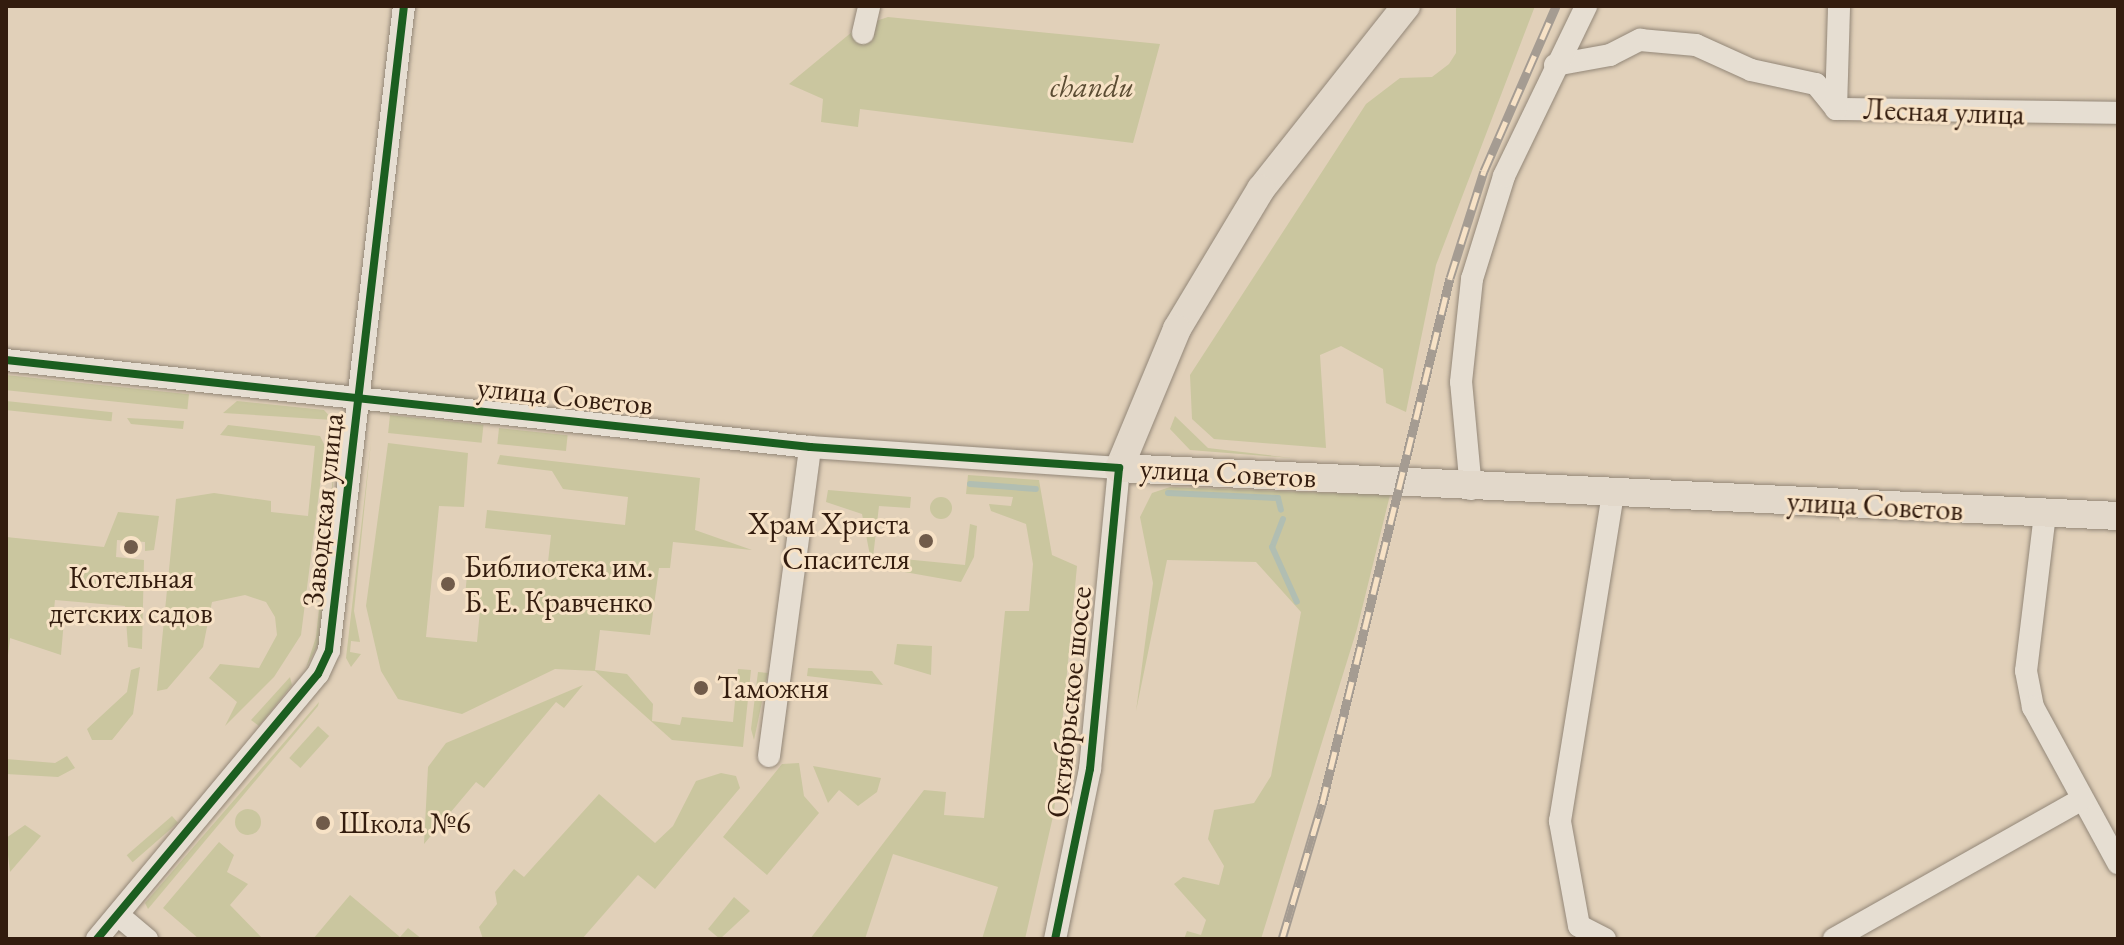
<!DOCTYPE html>
<html>
<head>
<meta charset="utf-8">
<style>
	body { margin:0 }
	#map { position:relative; width:2124px; height:945px; overflow:hidden; background:#e1d0b9; font-family:"EB Garamond",serif }
	div>[style] { position:absolute }
	.green>* { inset:0; background:#cac69f; transform-origin:0 0 }
	.round { border-radius:50% }
	.stream>* { height:6px; margin:-3px; padding:0 3px; transform-origin:3px; border-radius:3px; background:#b1beb2 }
	.roads { filter:drop-shadow(0 0 2px #938778) drop-shadow(0 0 2px #938778) }
	.minor>* { height:22px; margin:-11px; padding:0 11px; transform-origin:11px; border-radius:11px; background:#e6ded2 }
	.major>* { height:28px; margin:-14px; padding:0 14px; transform-origin:14px; border-radius:14px; background:#e2d8ca }
	.rail>* { height:9px; margin-top:-4.5px; transform-origin:0; background:repeating-linear-gradient(90deg,#f7e2c6 0 18px,#a59c92 0 36px); box-sizing:border-box; border-block:2px solid #a59c92 }
	.cycleway>* { height:8px; margin:-4px; padding:0 4px; transform-origin:4px; border-radius:4px; background:#1b5e20 }
	.dots>* { width:22px; height:22px; translate:-50% -50%; box-sizing:border-box; border:4px solid #f7e2c6; border-radius:50% }
	span { translate:-50% -50%; white-space:nowrap; text-align:center; line-height:1.15; -webkit-text-stroke:6px #f7e2c6; paint-order:stroke }
	.park-label { font-size:30px; color:#5b4c33; font-style:italic }
	.street-label { font-size:30px; color:#331c0e }
	.poi-label { font-size:30px; color:#331c0e }
	.right { translate:-100% -50%; text-align:right }
	.left { translate:0 -50%; text-align:left }
	.frame { position:absolute; inset:0; border:8px solid #331c0e; pointer-events:none }
</style>
</head>
<body>
<div id="map">
	<div class="green">
		<i style="clip-path:polygon(1456px 6px,1535px 6px,1436px 265px,1406px 412px,1386px 403px,1383px 369px,1341px 346px,1320px 355px,1326px 448px,1214px 439px,1192px 419px,1190px 375px,1366px 104px,1400px 78px,1432px 77px,1449px 64px,1456px 53px)"></i>
		<i style="clip-path:polygon(888px 17px,1160px 44px,1133px 143px,860px 109px,858px 127px,821px 122px,823px 99px,789px 84px,858px 27px)"></i>
		<i style="left:6px;top:375px;width:184px;height:15px;rotate:6deg"></i>
		<i style="left:6px;top:401px;width:107px;height:9px;rotate:6deg"></i>
		<i style="clip-path:polygon(237px 401px,324px 410px,333px 420px,223px 413px)"></i>
		<i style="left:390px;top:415px;width:94px;height:18px;rotate:6deg"></i>
		<i style="clip-path:polygon(1175px 416px,1208px 448px,1292px 458px,1190px 450px,1170px 429px)"></i>
		<i style="clip-path:polygon(127px 418px,184px 421px,183px 429px,131px 424px)"></i>
		<i style="clip-path:polygon(228px 425px,320px 436px,325px 446px,301px 635px,274px 677px,225px 726px,237px 702px,209px 678px,220px 664px,259px 668px,277px 635px,275px 617px,266px 602px,245px 595px,212px 602px,203px 647px,167px 689px,157px 691px,176px 499px,214px 493px,271px 501px,271px 512px,308px 516px,315px 446px,220px 435px)"></i>
		<i style="left:499px;top:428px;width:69px;height:16px;rotate:6deg"></i>
		<i style="clip-path:polygon(337px 439px,319px 643px,306px 668px,316px 637px)"></i>
		<i style="clip-path:polygon(371px 442px,354px 611px,360px 642px,351px 641px,350px 652px,361px 654px,351px 667px,346px 658px)"></i>
		<i style="clip-path:polygon(388px 443px,468px 453px,464px 507px,439px 506px,426px 637px,477px 642px,481px 599px,465px 597px,468px 563px,547px 571px,551px 535px,485px 528px,487px 510px,625px 525px,628px 497px,563px 489px,552px 471px,497px 464px,500px 455px,700px 478px,695px 530px,752px 550px,673px 542px,670px 568px,659px 568px,650px 635px,600px 630px,595px 670px,627px 674px,653px 704px,652px 721px,680px 725px,682px 717px,733px 722px,738px 669px,751px 670px,743px 747px,672px 740px,595px 671px,555px 669px,462px 714px,398px 699px,381px 671px,366px 606px)"></i>
		<i style="clip-path:polygon(968px 475px,1039px 480px,1052px 555px,1077px 566px,1054px 812px,1025px 939px,982px 939px,998px 887px,893px 854px,865px 939px,810px 939px,924px 790px,946px 792px,944px 815px,984px 818px,1005px 611px,1029px 611px,1033px 564px,1026px 524px,991px 511px,989px 504px,1011px 506px,1013px 497px,966px 494px)"></i>
		<i style="clip-path:polygon(1170px 487px,1390px 495px,1357px 629px,1261px 939px,1184px 939px,1187px 931px,1201px 935px,1206px 920px,1174px 884px,1183px 877px,1219px 885px,1224px 866px,1208px 839px,1214px 810px,1254px 803px,1271px 776px,1301px 612px,1256px 562px,1167px 560px,1136px 711px,1153px 583px,1140px 517px,1152px 493px)"></i>
		<i style="clip-path:polygon(828px 490px,911px 497px,910px 508px,879px 506px,872px 566px,862px 514px,826px 502px)"></i>
		<i class="round" style="left:930px;top:497px;width:22px;height:22px"></i>
		<i style="clip-path:polygon(118px 512px,159px 516px,154px 550px,145px 551px,145px 542px,117px 540px,116px 557px,144px 560px,142px 649px,128px 647px,125px 606px,55px 600px,53px 619px,64px 620px,61px 655px,10px 638px,6px 672px,6px 537px,104px 547px)"></i>
		<i style="clip-path:polygon(970px 524px,977px 526px,974px 557px,961px 582px,882px 568px,883px 557px,965px 565px)"></i>
		<i style="clip-path:polygon(897px 644px,932px 646px,931px 675px,894px 664px)"></i>
		<i style="clip-path:polygon(140px 667px,133px 714px,112px 740px,92px 740px,87px 729px,127px 692px,131px 670px)"></i>
		<i style="clip-path:polygon(808px 668px,872px 671px,883px 685px,807px 676px)"></i>
		<i style="clip-path:polygon(758px 672px,768px 673px,754px 740px,751px 729px)"></i>
		<i style="clip-path:polygon(290px 677px,292px 685px,259px 726px,251px 720px)"></i>
		<i style="clip-path:polygon(583px 685px,564px 708px,556px 702px,484px 788px,476px 782px,424px 844px,428px 767px,446px 743px)"></i>
		<i style="clip-path:polygon(319px 702px,318px 706px,148px 909px,145px 903px)"></i>
		<i style="left:318px;top:726px;width:15px;height:43px;rotate:42deg"></i>
		<i style="clip-path:polygon(67px 756px,75px 768px,58px 777px,6px 774px,6px 759px,55px 763px)"></i>
		<i style="clip-path:polygon(799px 763px,804px 796px,819px 813px,767px 875px,723px 837px,782px 764px)"></i>
		<i style="clip-path:polygon(813px 766px,881px 778px,877px 792px,858px 806px,839px 790px,828px 803px)"></i>
		<i style="clip-path:polygon(721px 773px,736px 776px,740px 788px,655px 889px,638px 875px,582px 939px,483px 939px,479px 927px,497px 904px,495px 892px,514px 869px,524px 877px,599px 794px,655px 843px,673px 826px,696px 781px)"></i>
		<i class="round" style="left:235px;top:809px;width:26px;height:26px"></i>
		<i style="left:172px;top:816px;width:9px;height:60px;rotate:49deg"></i>
		<i style="clip-path:polygon(25px 825px,41px 836px,10px 872px,6px 838px)"></i>
		<i style="clip-path:polygon(219px 842px,234px 855px,227px 872px,248px 884px,230px 905px,263px 939px,199px 939px,163px 908px)"></i>
		<i style="clip-path:polygon(350px 895px,400px 937px,408px 928px,422px 939px,313px 939px)"></i>
		<i style="clip-path:polygon(734px 897px,750px 911px,720px 939px,708px 929px)"></i>
	</div>
	<div class="stream">
		<i style="left:970px;top:484px;width:66px;rotate:4.3deg"></i>
		<i style="left:1168px;top:493px;width:110px;rotate:2.6deg"></i>
		<i style="left:1278px;top:498px;width:12px;rotate:76deg"></i>
		<i style="left:1283px;top:519px;width:30px;rotate:111deg"></i>
		<i style="left:1272px;top:547px;width:60px;rotate:65.6deg"></i>
	</div>
	<div class="roads">
		<div class="minor">
			<i style="left:863px;top:33px;width:28px;rotate:-77deg"></i>
			<i style="left:1555px;top:65px;width:56px;rotate:-10.3deg"></i>
			<i style="left:1610px;top:55px;width:34px;rotate:-27deg"></i>
			<i style="left:1640px;top:40px;width:56px;rotate:5.1deg"></i>
			<i style="left:1696px;top:45px;width:60px;rotate:24.4deg"></i>
			<i style="left:1751px;top:70px;width:66px;rotate:12.2deg"></i>
			<i style="left:1816px;top:84px;width:32px;rotate:51deg"></i>
			<i style="left:1836px;top:109px;width:282px;rotate:0.8deg"></i>
			<i style="left:1836px;top:109px;width:103px;rotate:-88.3deg"></i>
			<i style="left:6px;top:360px;width:809px;rotate:6.18deg"></i>
			<i style="left:810px;top:447px;width:310px;rotate:3.9deg"></i>
			<i style="left:1119px;top:468px;width:302px;rotate:95.5deg"></i>
			<i style="left:1090px;top:769px;width:174px;rotate:101.6deg"></i>
			<i style="left:1471px;top:489px;width:107px;rotate:-95.3deg"></i>
			<i style="left:1461px;top:382px;width:104px;rotate:-83.9deg"></i>
			<i style="left:1472px;top:279px;width:108px;rotate:-72.7deg"></i>
			<i style="left:1504px;top:176px;width:189px;rotate:-64.2deg"></i>
			<i style="left:2045px;top:514px;width:158px;rotate:96.9deg"></i>
			<i style="left:2026px;top:671px;width:37px;rotate:79deg"></i>
			<i style="left:2033px;top:707px;width:178px;rotate:61.4deg"></i>
			<i style="left:769px;top:756px;width:312px;rotate:-82.4deg"></i>
			<i style="left:118px;top:915px;width:38px;rotate:40deg"></i>
			<i style="left:97px;top:939px;width:345px;rotate:-50.2deg"></i>
			<i style="left:318px;top:674px;width:26px;rotate:-65deg"></i>
			<i style="left:329px;top:650px;width:648px;rotate:-83.36deg"></i>
			<i style="left:1605px;top:939px;width:29px;rotate:-153deg"></i>
			<i style="left:1579px;top:926px;width:107px;rotate:-100.3deg"></i>
			<i style="left:1560px;top:821px;width:332px;rotate:-80.8deg"></i>
			<i style="left:1834px;top:939px;width:285px;rotate:-29.4deg"></i>
		</div>
		<div class="major">
			<i style="left:1406px;top:6px;width:233px;rotate:128.4deg"></i>
			<i style="left:1261px;top:189px;width:163px;rotate:121deg"></i>
			<i style="left:1177px;top:329px;width:151px;rotate:112.6deg"></i>
			<i style="left:1119px;top:468px;width:1000px;rotate:2.75deg"></i>
		</div>
	</div>
	<div class="rail">
		<i style="left:1282px;top:939px;width:141px;rotate:-73.5deg"></i>
		<i style="left:1322px;top:804px;width:541px;rotate:-76.32deg"></i>
		<i style="left:1450px;top:278px;width:112px;rotate:-72.4deg"></i>
		<i style="left:1484px;top:171px;width:180px;rotate:-66.4deg"></i>
	</div>
	<div class="cycleway">
		<i style="left:6px;top:360px;width:809px;rotate:6.18deg"></i>
		<i style="left:810px;top:447px;width:310px;rotate:3.9deg"></i>
		<i style="left:1119px;top:468px;width:302px;rotate:95.5deg"></i>
		<i style="left:1090px;top:769px;width:174px;rotate:101.6deg"></i>
		<i style="left:97px;top:939px;width:345px;rotate:-50.2deg"></i>
		<i style="left:318px;top:674px;width:26px;rotate:-65deg"></i>
		<i style="left:329px;top:650px;width:648px;rotate:-83.36deg"></i>
	</div>
	<div class="dots">
		<i style="left:926px;top:541px;background:#705b4a"></i>
		<i style="left:131px;top:547px;background:#705b4a"></i>
		<i style="left:448px;top:584px;background:#705b4a"></i>
		<i style="left:701px;top:688px;background:#705b4a"></i>
		<i style="left:323px;top:823px;background:#705b4a"></i>
	</div>
	<div class="park-label">
		<span style="left:1092px;top:87px">chandu</span>
	</div>
	<div class="street-label">
		<span style="left:1944px;top:112px;rotate:2deg">Лесная улица</span>
		<span style="left:565px;top:396px;rotate:6deg">улица Советов</span>
		<span style="left:1228px;top:473px;rotate:3deg">улица Советов</span>
		<span style="left:1875px;top:506px;rotate:3deg">улица Советов</span>
		<span style="left:323px;top:510px;rotate:-84deg">Заводская улица</span>
		<span style="left:1069px;top:702px;rotate:-84deg">Октябрьское шоссе</span>
	</div>
	<div class="poi-label">
		<span class="right" style="left:910px;top:541px">Храм Христа<br>Спасителя</span>
		<span class="left" style="left:464px;top:584px">Библиотека им.<br>Б. Е. Кравченко</span>
		<span style="left:131px;top:595px">Котельная<br>детских садов</span>
		<span class="left" style="left:717px;top:688px">Таможня</span>
		<span class="left" style="left:339px;top:823px">Школа №6</span>
	</div>
	<div class="frame"></div>
</div>
</body>
</html>
